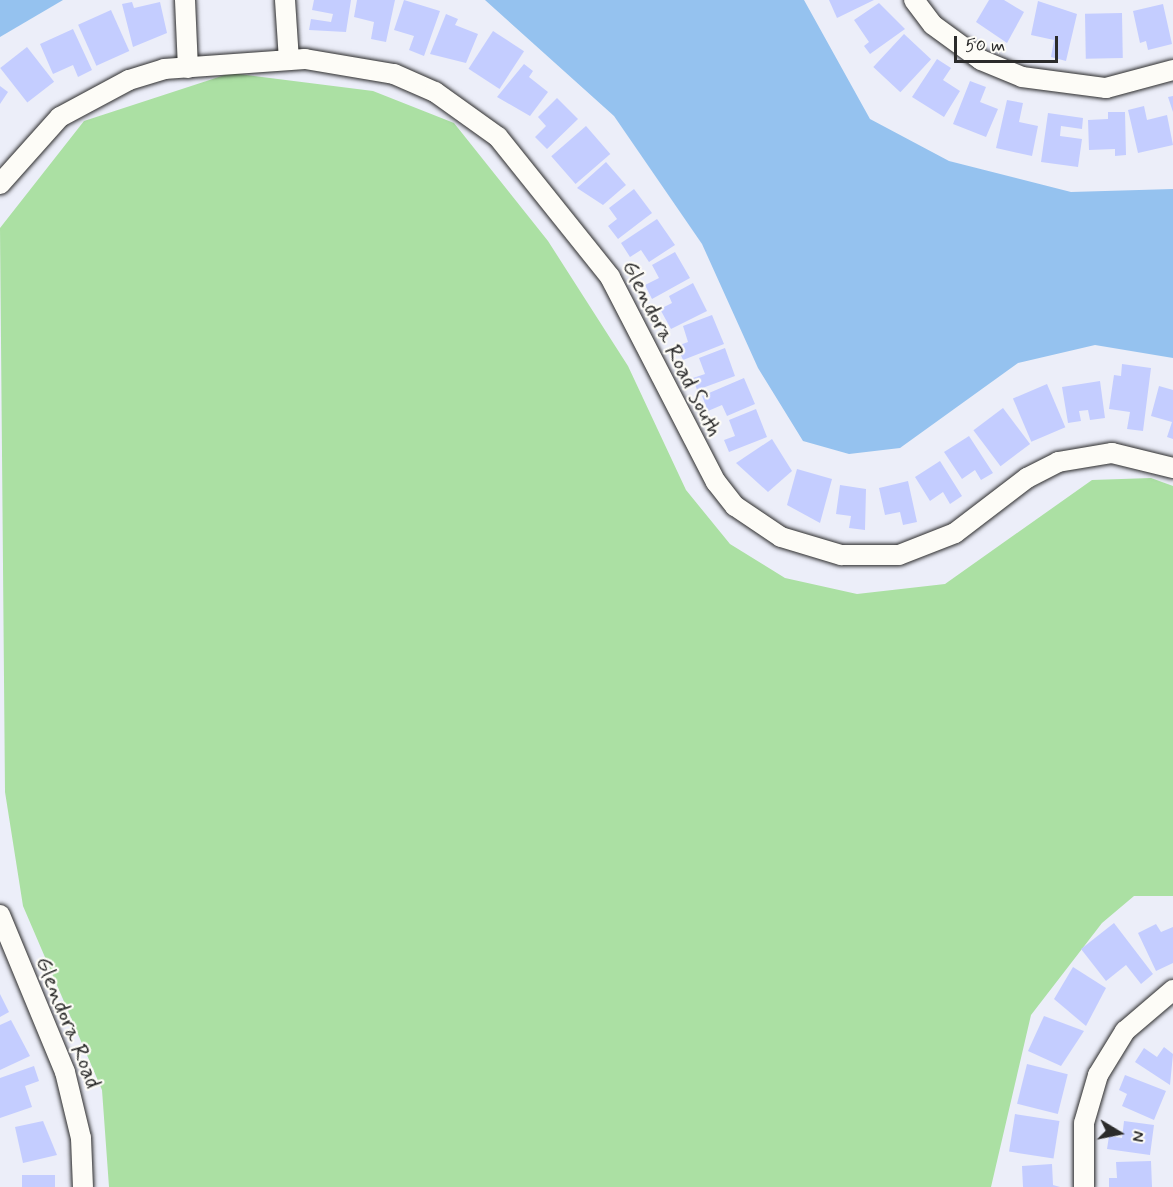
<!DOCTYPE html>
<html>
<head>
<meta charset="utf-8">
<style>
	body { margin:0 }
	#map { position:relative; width:1173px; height:1187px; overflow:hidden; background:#eceef9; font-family:Mynerve,sans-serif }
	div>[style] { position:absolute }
	.green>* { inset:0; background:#abe0a3 }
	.water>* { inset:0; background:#95c2ef }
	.building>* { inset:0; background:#c4cdff; transform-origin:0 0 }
	.roads { filter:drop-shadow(0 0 2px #2b2b2b) drop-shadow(0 0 2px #2b2b2b) }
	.minor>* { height:20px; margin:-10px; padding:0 10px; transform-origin:10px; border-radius:10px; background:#fdfcf7 }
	span { translate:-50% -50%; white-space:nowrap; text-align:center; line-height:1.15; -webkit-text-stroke:4.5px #fdfcf7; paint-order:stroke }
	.street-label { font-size:22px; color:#2b2b2b }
	.north { position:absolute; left:1089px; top:1103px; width:60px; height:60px; -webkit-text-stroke:4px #fdfcf7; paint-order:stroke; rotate:100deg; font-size:16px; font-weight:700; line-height:24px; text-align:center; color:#2b2b2b }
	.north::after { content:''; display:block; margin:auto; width:21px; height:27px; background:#2b2b2b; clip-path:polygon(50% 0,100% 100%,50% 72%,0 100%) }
	.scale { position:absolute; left:954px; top:36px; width:104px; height:27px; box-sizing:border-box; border:3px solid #2b2b2b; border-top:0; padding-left:8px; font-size:18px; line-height:21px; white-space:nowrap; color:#2b2b2b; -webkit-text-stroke:4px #fdfcf7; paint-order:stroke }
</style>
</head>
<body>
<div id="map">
	<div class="green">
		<i style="clip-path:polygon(231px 73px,373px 91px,454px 123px,548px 241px,628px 366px,686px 490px,730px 544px,785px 578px,857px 594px,945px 584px,1092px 480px,1151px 478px,1173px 486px,1173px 896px,1134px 896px,1102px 923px,1031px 1015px,991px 1187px,109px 1187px,102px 1090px,23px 906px,5px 792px,0 228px,84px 121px)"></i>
	</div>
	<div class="water">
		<i style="clip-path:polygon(0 0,63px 0,0 37px)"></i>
		<i style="clip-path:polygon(485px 0,804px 0,870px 119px,949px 161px,1071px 192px,1173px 189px,1173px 358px,1095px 345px,1018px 363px,900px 448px,849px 454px,803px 441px,758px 368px,702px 244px,614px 116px)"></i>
	</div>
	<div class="building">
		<i style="clip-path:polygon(314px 0,351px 0,346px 32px,309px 30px,311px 19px,331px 22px,333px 14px,312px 10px)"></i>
		<i style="clip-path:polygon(357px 0,395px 0,386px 42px,371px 39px,374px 22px,354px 17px)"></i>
		<i style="clip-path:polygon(404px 0,440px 11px,424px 56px,409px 50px,414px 36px,394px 30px)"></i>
		<i style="clip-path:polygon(829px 0,874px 0,837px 18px)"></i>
		<i style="clip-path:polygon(989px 0,1004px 0,1024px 12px,1007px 43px,976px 22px)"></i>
		<i style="clip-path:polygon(1038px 1px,1077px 14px,1066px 61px,1051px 57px,1054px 40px,1031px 35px)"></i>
		<i style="clip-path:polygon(132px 2px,134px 8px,160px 2px,167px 33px,133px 47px,122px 4px)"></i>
		<i style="clip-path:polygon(879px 3px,905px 29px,870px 54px,864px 46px,869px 42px,854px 20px)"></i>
		<i style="clip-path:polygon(1163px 4px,1172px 44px,1148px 50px,1146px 41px,1140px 43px,1133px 11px)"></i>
		<i style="left:111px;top:10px;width:45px;height:36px;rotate:66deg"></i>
		<i style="left:1122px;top:13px;width:45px;height:37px;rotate:89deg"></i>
		<i style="clip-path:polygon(446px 14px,458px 19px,455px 25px,478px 34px,466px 63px,430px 54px)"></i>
		<i style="clip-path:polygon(73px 29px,92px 70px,78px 77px,73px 65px,53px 74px,40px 44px)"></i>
		<i style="left:493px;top:31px;width:37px;height:45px;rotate:33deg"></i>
		<i style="left:904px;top:34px;width:37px;height:45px;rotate:43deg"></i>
		<i style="left:27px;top:47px;width:44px;height:34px;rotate:52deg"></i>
		<i style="clip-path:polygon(937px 59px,951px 68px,943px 80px,960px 91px,944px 117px,912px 97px)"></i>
		<i style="clip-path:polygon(524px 64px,533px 71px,529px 77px,548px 92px,530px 116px,497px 97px)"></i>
		<i style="clip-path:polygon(970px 81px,986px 87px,980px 102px,998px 109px,986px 137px,953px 124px)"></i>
		<i style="clip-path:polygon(0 86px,8px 92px,0 104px)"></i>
		<i style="clip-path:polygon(1173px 96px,1173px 112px,1168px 97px)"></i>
		<i style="clip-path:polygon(557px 98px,578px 119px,547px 149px,535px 137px,546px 126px,538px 117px)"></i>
		<i style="clip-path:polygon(1007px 100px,1023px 103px,1019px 122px,1038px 126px,1032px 156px,996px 148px)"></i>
		<i style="clip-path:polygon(1144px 106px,1147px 120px,1167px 115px,1173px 145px,1138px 153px,1128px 110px)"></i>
		<i style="clip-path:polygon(1108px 112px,1125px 112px,1126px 155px,1115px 156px,1115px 149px,1089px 150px,1088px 120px,1108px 119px)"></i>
		<i style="clip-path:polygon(1048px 113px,1083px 118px,1082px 129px,1061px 126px,1060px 136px,1082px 139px,1078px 167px,1041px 162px)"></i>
		<i style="left:586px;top:126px;width:37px;height:46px;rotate:49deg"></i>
		<i style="clip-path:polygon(606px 162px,626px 185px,603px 205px,577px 188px)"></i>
		<i style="clip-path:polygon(634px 189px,652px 213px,618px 239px,608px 226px,617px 219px,609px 208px)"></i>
		<i style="clip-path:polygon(657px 219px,675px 245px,649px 262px,641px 250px,630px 257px,621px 243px)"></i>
		<i style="clip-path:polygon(675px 252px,690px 278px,652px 299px,645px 285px,659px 278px,652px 265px)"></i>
		<i style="clip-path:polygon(693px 283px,707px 311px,671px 329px,660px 309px,672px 303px,669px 296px)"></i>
		<i style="clip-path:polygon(712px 315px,724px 344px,683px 360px,677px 346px,688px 342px,683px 326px)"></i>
		<i style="clip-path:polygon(725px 348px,735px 376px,697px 390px,693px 378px,705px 374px,699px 358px)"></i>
		<i style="clip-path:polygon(1122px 364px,1151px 368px,1143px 431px,1127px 429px,1130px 412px,1109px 409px,1114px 375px,1121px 376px)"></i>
		<i style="clip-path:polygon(744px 378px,755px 404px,727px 416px,722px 405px,708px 411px,702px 396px)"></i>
		<i style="clip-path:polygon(1100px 381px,1105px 418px,1090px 420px,1088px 410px,1079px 411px,1081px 421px,1068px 423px,1062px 387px)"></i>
		<i style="left:1047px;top:384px;width:47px;height:37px;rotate:67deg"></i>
		<i style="clip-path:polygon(1159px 386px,1173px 390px,1173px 439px,1167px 437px,1172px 422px,1151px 416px)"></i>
		<i style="left:1003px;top:408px;width:45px;height:37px;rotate:53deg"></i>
		<i style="clip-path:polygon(756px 409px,767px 437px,729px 452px,724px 440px,735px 436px,729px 420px)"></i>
		<i style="clip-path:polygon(969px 436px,993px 473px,981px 480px,975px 470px,962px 479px,944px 452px)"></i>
		<i style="clip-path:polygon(772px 439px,792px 471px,768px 492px,736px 463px)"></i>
		<i style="clip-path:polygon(940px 461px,962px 496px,950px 504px,943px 492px,930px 501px,915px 477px)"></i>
		<i style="clip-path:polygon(797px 469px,832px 479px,820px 523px,787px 505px)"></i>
		<i style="clip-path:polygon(908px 481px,917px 522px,903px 525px,900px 512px,885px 515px,879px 488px)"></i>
		<i style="clip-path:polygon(840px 485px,866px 489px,865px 530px,849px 528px,851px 516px,836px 514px)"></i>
		<i style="clip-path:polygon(1114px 923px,1153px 974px,1141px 984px,1126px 965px,1106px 981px,1081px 949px)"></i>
		<i style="clip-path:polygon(1156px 924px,1161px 932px,1173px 927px,1173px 963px,1156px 971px,1138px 933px)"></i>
		<i style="clip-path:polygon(1073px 967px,1106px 988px,1086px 1026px,1054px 999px)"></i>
		<i style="clip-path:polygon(0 994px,9px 1012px,0 1017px)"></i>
		<i style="clip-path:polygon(1044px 1016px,1084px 1031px,1061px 1066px,1028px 1051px)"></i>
		<i style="clip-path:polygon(11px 1020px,30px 1056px,0 1070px,0 1025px)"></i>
		<i style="clip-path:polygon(1164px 1047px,1173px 1054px,1170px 1085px,1135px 1062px,1144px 1048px,1157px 1057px)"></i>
		<i style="left:1027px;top:1064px;width:42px;height:41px;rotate:14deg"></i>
		<i style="clip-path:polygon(34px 1066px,39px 1081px,25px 1086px,32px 1107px,0 1118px,0 1078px)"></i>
		<i style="clip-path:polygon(1125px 1075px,1166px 1091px,1154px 1120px,1122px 1106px,1127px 1094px,1119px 1090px)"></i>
		<i style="left:1015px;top:1114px;width:45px;height:38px;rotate:9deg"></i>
		<i style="clip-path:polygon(43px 1121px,57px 1155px,23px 1163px,15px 1127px)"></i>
		<i style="clip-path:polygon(1124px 1121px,1154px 1125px,1150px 1155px,1107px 1149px,1109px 1136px,1122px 1138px)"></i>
		<i style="clip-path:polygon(1151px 1161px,1152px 1187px,1109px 1187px,1109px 1178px,1117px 1178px,1116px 1162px)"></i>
		<i style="clip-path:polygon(1052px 1164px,1053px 1185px,1060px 1187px,1023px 1187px,1022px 1166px)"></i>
		<i style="left:55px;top:1175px;width:12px;height:33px;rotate:90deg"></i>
	</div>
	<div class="roads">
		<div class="minor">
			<i style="left:185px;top:0;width:68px;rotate:87.5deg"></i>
			<i style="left:285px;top:0;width:60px;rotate:86.2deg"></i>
			<i style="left:914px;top:0;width:31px;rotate:53deg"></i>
			<i style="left:933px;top:25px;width:59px;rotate:36.1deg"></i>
			<i style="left:981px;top:60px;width:44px;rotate:22.5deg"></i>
			<i style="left:1022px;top:77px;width:85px;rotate:7.5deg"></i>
			<i style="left:1106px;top:88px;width:69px;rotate:-15deg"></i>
			<i style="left:0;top:184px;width:90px;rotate:-48.2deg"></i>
			<i style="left:60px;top:117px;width:78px;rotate:-28.2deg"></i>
			<i style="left:129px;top:80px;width:37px;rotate:-17deg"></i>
			<i style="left:164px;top:69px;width:141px;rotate:-4.1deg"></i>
			<i style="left:305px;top:59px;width:90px;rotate:9.6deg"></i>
			<i style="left:394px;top:74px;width:45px;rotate:23.7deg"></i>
			<i style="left:435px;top:92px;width:77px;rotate:35.5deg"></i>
			<i style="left:498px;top:137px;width:179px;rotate:51.3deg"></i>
			<i style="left:610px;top:277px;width:231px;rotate:62.7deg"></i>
			<i style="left:716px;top:482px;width:31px;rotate:52deg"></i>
			<i style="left:735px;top:506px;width:55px;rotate:34deg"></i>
			<i style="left:781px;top:537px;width:63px;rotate:16.7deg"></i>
			<i style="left:841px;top:555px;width:58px"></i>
			<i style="left:899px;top:555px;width:60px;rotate:-21.4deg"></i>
			<i style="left:955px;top:533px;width:91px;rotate:-37.4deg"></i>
			<i style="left:1027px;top:478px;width:35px;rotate:-27deg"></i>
			<i style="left:1058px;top:462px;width:55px;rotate:-9.5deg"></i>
			<i style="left:1112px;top:453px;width:63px;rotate:13.8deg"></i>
			<i style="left:0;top:915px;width:170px;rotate:67.5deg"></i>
			<i style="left:65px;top:1072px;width:68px;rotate:76.4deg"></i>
			<i style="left:81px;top:1138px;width:49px;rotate:87.7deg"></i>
			<i style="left:1084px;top:1187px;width:64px;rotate:-90deg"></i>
			<i style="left:1084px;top:1123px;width:50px;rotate:-73.7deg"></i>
			<i style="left:1098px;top:1075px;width:52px;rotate:-58.5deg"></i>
			<i style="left:1125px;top:1031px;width:63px;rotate:-40.5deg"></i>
		</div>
	</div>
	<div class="street-label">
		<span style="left:671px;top:349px;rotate:63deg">Glendora Road South</span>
		<span style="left:67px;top:1023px;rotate:68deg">Glendora Road</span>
	</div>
	<div class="north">N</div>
	<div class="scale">50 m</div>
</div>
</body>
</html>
